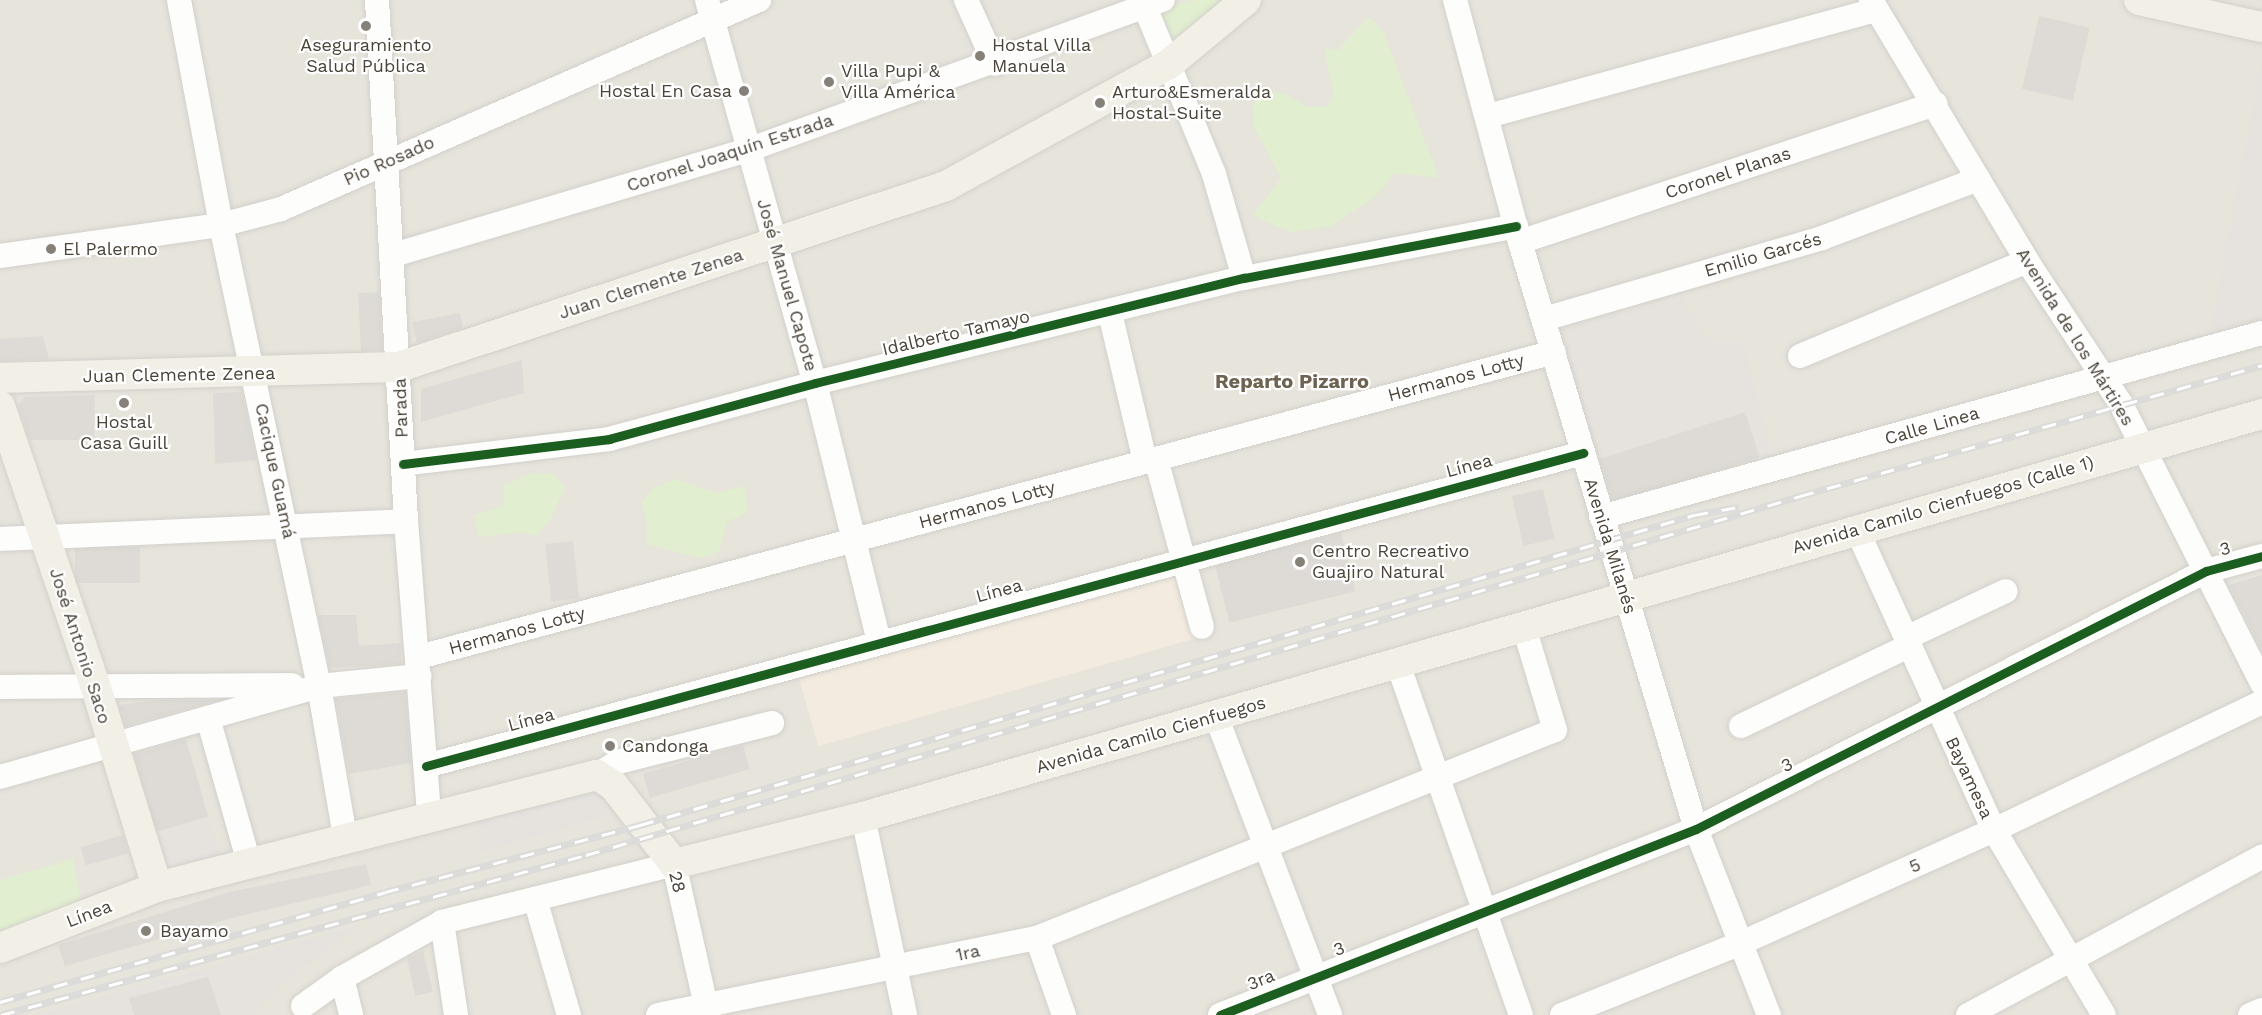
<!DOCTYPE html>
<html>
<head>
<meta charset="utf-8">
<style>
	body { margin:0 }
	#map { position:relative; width:2262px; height:1015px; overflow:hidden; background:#f4f2ee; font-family:"Work Sans",sans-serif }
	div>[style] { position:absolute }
	.residential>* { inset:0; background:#e7e4dc; transform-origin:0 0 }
	.commercial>* { inset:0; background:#f3ebdf; transform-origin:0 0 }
	.industrial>* { inset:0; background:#e6e2de }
	.green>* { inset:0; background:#e1eecf }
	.parking>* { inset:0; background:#e6e3df; transform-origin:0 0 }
	.building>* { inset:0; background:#dedbd6; transform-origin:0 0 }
	.roads { filter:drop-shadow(0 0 2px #d2d0cb) drop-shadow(0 0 2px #d2d0cb) }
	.minor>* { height:24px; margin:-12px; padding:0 12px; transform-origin:12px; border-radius:12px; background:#fdfdfc }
	.major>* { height:30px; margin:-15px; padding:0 15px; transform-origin:15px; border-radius:15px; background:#f2efe6 }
	.rail>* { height:7px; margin-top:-3.5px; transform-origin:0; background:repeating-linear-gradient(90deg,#fff 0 14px,#dbdbda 0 28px); box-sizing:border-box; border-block:2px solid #dbdbda }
	.cycleway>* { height:9px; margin:-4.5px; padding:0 4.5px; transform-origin:4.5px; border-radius:4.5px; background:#1b5e20 }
	.dots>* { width:16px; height:16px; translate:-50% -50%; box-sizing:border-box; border:3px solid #fff; border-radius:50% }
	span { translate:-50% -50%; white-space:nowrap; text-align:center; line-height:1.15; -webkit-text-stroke:4.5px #fff; paint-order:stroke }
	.poi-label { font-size:18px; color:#4b4439 }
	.left { translate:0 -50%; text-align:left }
	.right { translate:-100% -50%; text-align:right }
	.street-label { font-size:18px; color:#4b4439 }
	.neighbourhood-label { font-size:20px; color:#6e6250; font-weight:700 }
</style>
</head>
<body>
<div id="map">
	<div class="residential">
		<i style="left:0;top:0;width:2262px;height:1015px"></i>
	</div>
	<div class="commercial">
		<i style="left:1176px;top:571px;width:70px;height:392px;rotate:74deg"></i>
	</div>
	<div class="industrial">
		<i style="clip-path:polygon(2262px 59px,2262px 319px,2210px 331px)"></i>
		<i style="clip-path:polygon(1681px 298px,1710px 342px,1743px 342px,1776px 470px,1606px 507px,1561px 329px)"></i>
		<i style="clip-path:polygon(362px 925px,290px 977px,250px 1015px,38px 1015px)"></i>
	</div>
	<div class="green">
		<i style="clip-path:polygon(1191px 0,1229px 0,1167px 54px,1150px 13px)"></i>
		<i style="clip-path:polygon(1369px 17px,1383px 31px,1439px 178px,1395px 173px,1375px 197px,1331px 226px,1290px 232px,1253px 215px,1281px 178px,1254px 127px,1253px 104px,1264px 89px,1288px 95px,1306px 107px,1327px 107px,1334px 94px,1324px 49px,1338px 50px)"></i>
		<i style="clip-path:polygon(533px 473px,553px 474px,565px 488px,549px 522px,536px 536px,521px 532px,479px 537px,474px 515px,503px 506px,504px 485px)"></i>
		<i style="clip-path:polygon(676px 479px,716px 493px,744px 486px,748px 512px,727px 522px,719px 552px,700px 558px,647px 544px,647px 520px,641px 503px,653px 488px)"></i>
		<i style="clip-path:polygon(73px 859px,81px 901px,0 931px,0 880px)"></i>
	</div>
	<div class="parking">
		<i style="clip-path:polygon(592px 784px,613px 814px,480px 852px,478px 805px)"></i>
		<i style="left:208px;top:817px;width:38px;height:56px;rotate:73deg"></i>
	</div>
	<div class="building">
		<i style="left:2039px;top:16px;width:52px;height:75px;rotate:13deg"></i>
		<i style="left:379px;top:292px;width:58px;height:21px;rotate:87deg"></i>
		<i style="clip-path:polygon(460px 313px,463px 328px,417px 343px,412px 322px)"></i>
		<i style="clip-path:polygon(43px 336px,49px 359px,0 361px,0 339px)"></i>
		<i style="clip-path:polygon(522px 360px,524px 393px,421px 422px,421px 389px)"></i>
		<i style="clip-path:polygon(242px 392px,256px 460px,215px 464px,213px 393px)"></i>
		<i style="clip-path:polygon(95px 395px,94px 440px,30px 440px,18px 405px,25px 397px)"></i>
		<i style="left:1745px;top:412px;width:47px;height:153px;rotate:72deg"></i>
		<i style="left:1543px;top:489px;width:51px;height:32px;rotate:77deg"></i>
		<i style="left:1341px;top:533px;width:60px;height:130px;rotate:76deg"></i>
		<i style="left:573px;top:541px;width:58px;height:28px;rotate:84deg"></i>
		<i style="left:140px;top:547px;width:36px;height:65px;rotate:90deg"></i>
		<i style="clip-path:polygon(2262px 575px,2262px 651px,2229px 585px)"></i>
		<i style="clip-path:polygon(318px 615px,356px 615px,359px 646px,401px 643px,401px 664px,330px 668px)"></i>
		<i style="clip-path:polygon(405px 692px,411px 763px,349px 774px,336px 699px)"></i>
		<i style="clip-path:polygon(219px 700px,126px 726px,119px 705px,158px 700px)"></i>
		<i style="left:186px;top:739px;width:81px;height:54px;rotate:74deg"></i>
		<i style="left:743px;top:745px;width:25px;height:104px;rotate:74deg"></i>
		<i style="left:123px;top:835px;width:19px;height:44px;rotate:74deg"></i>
		<i style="clip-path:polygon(366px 864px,371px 885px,236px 917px,65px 966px,58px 945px,229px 892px)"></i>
		<i style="clip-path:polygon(423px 951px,433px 992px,415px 996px,407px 958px)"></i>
		<i style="clip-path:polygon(208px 977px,221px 1015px,134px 1015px,129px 998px)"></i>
	</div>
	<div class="roads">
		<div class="minor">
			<i style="left:179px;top:0;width:229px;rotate:79.4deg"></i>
			<i style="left:221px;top:225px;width:471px;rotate:78deg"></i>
			<i style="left:319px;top:686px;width:152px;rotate:80.2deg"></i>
			<i style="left:377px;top:0;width:522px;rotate:86.81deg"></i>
			<i style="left:406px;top:521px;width:296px;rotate:85.5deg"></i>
			<i style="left:707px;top:0;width:398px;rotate:74.3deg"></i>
			<i style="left:815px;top:383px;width:266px;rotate:76.1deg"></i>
			<i style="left:966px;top:0;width:70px;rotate:65.6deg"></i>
			<i style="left:1142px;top:0;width:188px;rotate:67.5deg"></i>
			<i style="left:1214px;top:174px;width:108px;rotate:73.9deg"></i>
			<i style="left:1455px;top:0;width:251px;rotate:75deg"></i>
			<i style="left:1520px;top:242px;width:613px;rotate:73.31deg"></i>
			<i style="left:1696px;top:829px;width:200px;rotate:68.6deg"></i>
			<i style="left:1871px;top:0;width:304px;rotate:59.1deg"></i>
			<i style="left:2027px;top:261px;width:171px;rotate:56.7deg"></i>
			<i style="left:2121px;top:404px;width:313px;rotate:63.2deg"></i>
			<i style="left:1488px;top:116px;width:402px;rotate:-15.3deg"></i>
			<i style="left:1520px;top:242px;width:438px;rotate:-18.4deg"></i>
			<i style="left:393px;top:255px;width:370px;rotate:-16.5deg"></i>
			<i style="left:748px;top:150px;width:441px;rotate:-19.9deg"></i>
			<i style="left:0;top:256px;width:223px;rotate:-8deg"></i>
			<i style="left:221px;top:225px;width:62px;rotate:-14.9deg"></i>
			<i style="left:281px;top:209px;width:522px;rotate:-23.62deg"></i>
			<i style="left:1110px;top:313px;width:152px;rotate:76.7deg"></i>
			<i style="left:1544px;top:319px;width:290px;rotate:-16.2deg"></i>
			<i style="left:1822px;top:238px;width:167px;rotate:-20.7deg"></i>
			<i style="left:1800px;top:356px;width:246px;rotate:-22.7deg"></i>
			<i style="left:1156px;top:459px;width:174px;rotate:74.7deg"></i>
			<i style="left:403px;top:464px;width:208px;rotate:-6.9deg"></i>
			<i style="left:609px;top:439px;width:213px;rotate:-15.2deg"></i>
			<i style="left:815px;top:383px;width:442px;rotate:-13.8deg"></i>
			<i style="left:1244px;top:278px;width:277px;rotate:-10.8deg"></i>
			<i style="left:1601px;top:517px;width:686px;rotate:-15.56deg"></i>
			<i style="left:1857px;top:530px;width:330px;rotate:65.5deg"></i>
			<i style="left:1994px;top:830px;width:215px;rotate:59.3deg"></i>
			<i style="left:0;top:539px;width:406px;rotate:-2.5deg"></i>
			<i style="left:1906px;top:638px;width:110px;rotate:-25.2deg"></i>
			<i style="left:419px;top:657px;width:1175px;rotate:-15.04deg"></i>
			<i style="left:1398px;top:664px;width:372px;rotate:70.7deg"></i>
			<i style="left:0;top:687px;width:292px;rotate:-0.4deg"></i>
			<i style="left:1216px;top:716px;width:320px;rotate:69.1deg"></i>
			<i style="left:208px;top:718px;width:151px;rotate:74.2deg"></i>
			<i style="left:1741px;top:726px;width:186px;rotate:-25.5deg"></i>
			<i style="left:426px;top:766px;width:1199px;rotate:-15.14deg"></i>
			<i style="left:597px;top:775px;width:25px;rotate:-32deg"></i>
			<i style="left:618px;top:762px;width:159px;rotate:-14.2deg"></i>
			<i style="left:0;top:777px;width:332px;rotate:-15.9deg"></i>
			<i style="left:319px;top:686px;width:101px;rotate:-5.7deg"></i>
			<i style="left:863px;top:817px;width:202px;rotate:78deg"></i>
			<i style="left:535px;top:899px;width:121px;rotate:73.7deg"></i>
			<i style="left:442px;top:922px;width:94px;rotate:81.4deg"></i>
			<i style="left:1037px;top:938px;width:82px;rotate:70.7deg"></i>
			<i style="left:342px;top:978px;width:38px;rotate:76deg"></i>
			<i style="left:303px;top:1006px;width:48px;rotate:-35.7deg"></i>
			<i style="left:342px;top:978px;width:115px;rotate:-29.2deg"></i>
			<i style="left:442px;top:922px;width:239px;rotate:-14deg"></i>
			<i style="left:674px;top:864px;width:155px;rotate:77.3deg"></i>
			<i style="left:658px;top:1015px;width:387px;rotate:-11.5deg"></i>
			<i style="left:1037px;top:938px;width:558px;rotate:-21.88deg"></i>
			<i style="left:1555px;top:730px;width:108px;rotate:-106.8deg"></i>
			<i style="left:1220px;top:1015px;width:511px;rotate:-21.34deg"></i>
			<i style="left:1696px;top:829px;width:572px;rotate:-26.83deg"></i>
			<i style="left:2206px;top:571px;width:58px;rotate:-15deg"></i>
			<i style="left:1562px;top:1015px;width:191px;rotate:-21.9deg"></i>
			<i style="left:1739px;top:944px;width:279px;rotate:-24.1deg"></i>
			<i style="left:1994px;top:830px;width:297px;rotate:-25.5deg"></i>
			<i style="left:1968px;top:1015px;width:334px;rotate:-28.3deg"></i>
			<i style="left:2250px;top:1015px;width:13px;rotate:-23deg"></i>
		</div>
		<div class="major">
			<i style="left:2139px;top:0;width:126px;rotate:12.4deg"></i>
			<i style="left:0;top:378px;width:399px;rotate:-1.6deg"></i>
			<i style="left:399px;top:367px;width:576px;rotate:-18.31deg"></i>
			<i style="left:946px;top:186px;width:254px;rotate:-28.7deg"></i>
			<i style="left:1169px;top:64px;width:100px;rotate:-39.7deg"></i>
			<i style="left:0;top:406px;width:295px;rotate:71.2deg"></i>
			<i style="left:95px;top:685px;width:211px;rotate:72.9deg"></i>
			<i style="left:0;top:948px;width:168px;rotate:-21.2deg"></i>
			<i style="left:157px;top:887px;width:454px;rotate:-14.3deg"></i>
			<i style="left:597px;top:775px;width:20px;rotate:33deg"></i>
			<i style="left:614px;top:786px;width:98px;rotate:52.4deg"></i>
			<i style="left:674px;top:864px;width:195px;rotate:-14deg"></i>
			<i style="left:863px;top:817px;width:1456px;rotate:-16.07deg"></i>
		</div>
	</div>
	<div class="rail">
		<i style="left:0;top:1002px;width:400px;rotate:-15.9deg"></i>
		<i style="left:385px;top:892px;width:264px;rotate:-14.7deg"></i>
		<i style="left:640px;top:825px;width:1099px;rotate:-16.39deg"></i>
		<i style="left:1694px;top:515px;width:45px;rotate:-10.3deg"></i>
		<i style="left:1px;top:1015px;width:606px;rotate:-15.3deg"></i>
		<i style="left:586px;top:855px;width:1266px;rotate:-16.47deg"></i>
		<i style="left:1800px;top:496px;width:480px;rotate:-15.8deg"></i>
	</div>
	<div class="cycleway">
		<i style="left:403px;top:464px;width:208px;rotate:-6.9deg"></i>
		<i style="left:609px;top:439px;width:213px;rotate:-15.2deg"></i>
		<i style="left:815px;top:383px;width:442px;rotate:-13.8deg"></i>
		<i style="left:1244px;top:278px;width:277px;rotate:-10.8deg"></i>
		<i style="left:426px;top:766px;width:1199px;rotate:-15.14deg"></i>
		<i style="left:1220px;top:1015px;width:511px;rotate:-21.34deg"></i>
		<i style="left:1696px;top:829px;width:572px;rotate:-26.83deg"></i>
		<i style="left:2206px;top:571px;width:58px;rotate:-15deg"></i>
	</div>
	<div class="dots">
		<i style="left:366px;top:26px;background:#868178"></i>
		<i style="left:980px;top:56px;background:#868178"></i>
		<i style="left:829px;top:82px;background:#868178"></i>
		<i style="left:744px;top:91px;background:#868178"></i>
		<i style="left:1100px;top:103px;background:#868178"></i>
		<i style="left:51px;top:249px;background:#868178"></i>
		<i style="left:124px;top:403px;background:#868178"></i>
		<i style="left:1300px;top:562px;background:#868178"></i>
		<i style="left:610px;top:746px;background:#868178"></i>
		<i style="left:146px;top:931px;background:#868178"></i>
	</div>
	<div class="poi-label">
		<span style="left:366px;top:56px">Aseguramiento<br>Salud Pública</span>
		<span class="left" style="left:992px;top:56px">Hostal Villa<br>Manuela</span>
		<span class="left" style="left:841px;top:82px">Villa Pupi &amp;<br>Villa América</span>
		<span class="right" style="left:732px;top:91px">Hostal En Casa</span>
		<span class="left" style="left:1112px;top:103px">Arturo&amp;Esmeralda<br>Hostal-Suite</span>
		<span class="left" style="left:63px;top:249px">El Palermo</span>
		<span style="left:124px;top:433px">Hostal<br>Casa Guill</span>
		<span class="left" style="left:1312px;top:562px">Centro Recreativo<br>Guajiro Natural</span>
		<span class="left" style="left:622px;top:746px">Candonga</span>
		<span class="left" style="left:160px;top:931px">Bayamo</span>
	</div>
	<div class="street-label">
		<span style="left:730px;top:153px;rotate:-18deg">Coronel Joaquín Estrada</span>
		<span style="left:389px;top:161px;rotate:-24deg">Pio Rosado</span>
		<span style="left:1728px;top:173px;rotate:-18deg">Coronel Planas</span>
		<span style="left:1763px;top:255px;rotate:-16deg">Emilio Garcés</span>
		<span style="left:651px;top:284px;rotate:-18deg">Juan Clemente Zenea</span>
		<span style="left:787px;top:285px;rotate:74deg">José Manuel Capote</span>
		<span style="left:956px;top:333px;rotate:-13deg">Idalberto Tamayo</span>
		<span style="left:2075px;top:337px;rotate:58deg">Avenida de los Mártires</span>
		<span style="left:179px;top:375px;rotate:-1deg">Juan Clemente Zenea</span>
		<span style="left:1456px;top:378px;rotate:-15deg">Hermanos Lotty</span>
		<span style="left:401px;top:408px;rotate:-92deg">Parada</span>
		<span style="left:1932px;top:426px;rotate:-16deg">Calle Linea</span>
		<span style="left:1469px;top:466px;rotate:-15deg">Línea</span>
		<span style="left:275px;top:471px;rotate:78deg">Cacique Guamá</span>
		<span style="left:987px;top:505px;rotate:-15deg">Hermanos Lotty</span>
		<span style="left:1943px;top:505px;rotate:-16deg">Avenida Camilo Cienfuegos (Calle 1)</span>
		<span style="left:1610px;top:546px;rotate:73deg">Avenida Milanés</span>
		<span style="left:2225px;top:549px;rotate:-15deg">3</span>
		<span style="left:999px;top:591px;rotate:-15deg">Línea</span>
		<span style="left:517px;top:631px;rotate:-15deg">Hermanos Lotty</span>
		<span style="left:80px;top:646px;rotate:72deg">José Antonio Saco</span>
		<span style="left:531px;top:720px;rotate:-15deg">Línea</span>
		<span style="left:1151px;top:735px;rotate:-16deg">Avenida Camilo Cienfuegos</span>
		<span style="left:1787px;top:765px;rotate:-26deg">3</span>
		<span style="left:1969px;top:778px;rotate:65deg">Bayamesa</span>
		<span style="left:1915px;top:866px;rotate:-24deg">5</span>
		<span style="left:677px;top:882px;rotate:76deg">28</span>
		<span style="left:89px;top:914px;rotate:-21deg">Línea</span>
		<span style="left:1339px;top:949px;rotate:-21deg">3</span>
		<span style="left:968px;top:953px;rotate:-12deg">1ra</span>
		<span style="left:1261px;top:980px;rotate:-22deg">3ra</span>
	</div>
	<div class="neighbourhood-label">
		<span style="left:1292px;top:381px">Reparto Pizarro</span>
	</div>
</div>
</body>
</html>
